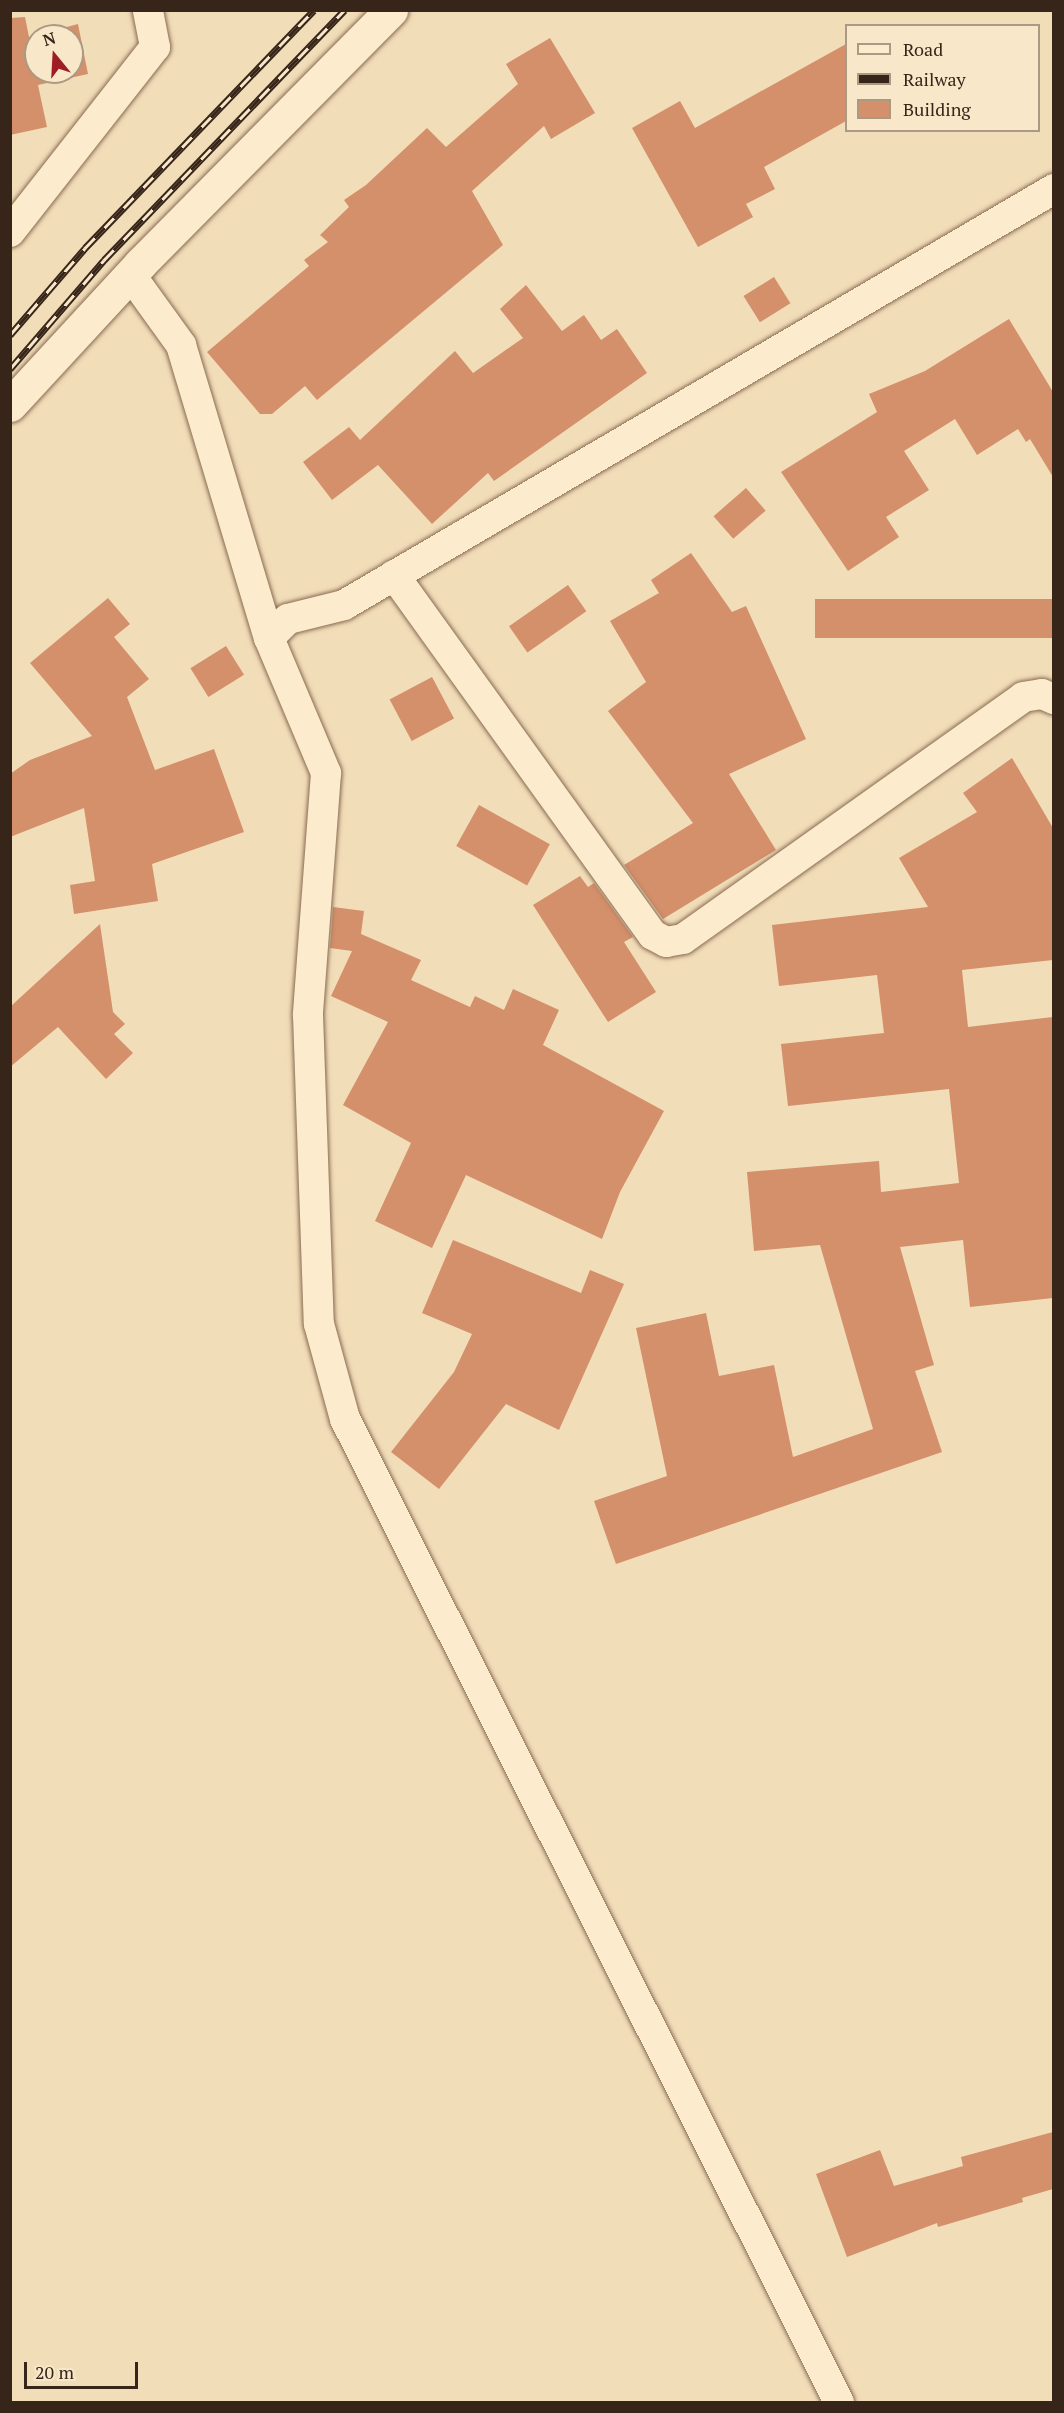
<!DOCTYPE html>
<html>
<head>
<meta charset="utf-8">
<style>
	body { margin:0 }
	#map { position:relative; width:1064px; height:2413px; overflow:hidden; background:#f2ddb9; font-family:"PT Serif",serif }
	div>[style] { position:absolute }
	.building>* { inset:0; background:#d48f6b; transform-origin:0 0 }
	.roads { filter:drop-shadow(0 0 2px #896c52) drop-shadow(0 0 2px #896c52) }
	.street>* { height:30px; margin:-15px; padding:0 15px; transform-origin:15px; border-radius:15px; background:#fcebcc }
	.secondary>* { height:33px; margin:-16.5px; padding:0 16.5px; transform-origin:16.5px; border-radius:16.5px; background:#fcebcc }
	.rail>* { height:7px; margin-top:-3.5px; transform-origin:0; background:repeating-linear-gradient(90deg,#f8e8c9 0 14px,#372519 0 28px); box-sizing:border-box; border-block:2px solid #372519 }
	span { translate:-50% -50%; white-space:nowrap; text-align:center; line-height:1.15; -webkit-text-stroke:6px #f8e8c9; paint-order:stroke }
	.frame { position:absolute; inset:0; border:12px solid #372519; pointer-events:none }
	.legend { position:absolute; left:845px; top:24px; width:195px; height:108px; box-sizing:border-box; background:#f8e8c9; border:2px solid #ab9a83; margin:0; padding:8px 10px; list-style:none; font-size:18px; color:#372519 }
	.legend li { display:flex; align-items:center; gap:12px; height:30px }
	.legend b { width:30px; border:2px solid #ab9a83 }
	.north { position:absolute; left:24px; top:24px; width:60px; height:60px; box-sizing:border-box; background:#f8e8c9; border:2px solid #ab9a83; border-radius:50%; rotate:342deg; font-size:16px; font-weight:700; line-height:24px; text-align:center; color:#372519 }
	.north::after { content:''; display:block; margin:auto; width:21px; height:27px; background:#9e1d27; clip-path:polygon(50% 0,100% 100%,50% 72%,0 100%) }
	.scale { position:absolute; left:24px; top:2362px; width:114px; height:27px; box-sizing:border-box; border:3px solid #372519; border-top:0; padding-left:8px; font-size:18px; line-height:21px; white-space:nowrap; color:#372519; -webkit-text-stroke:4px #f8e8c9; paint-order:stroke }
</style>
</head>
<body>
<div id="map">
	<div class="building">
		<i style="clip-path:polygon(evenodd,25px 17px,29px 37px,78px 24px,88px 74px,38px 85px,47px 127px,10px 135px,10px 18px,25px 17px,36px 36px,72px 36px,72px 72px,36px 72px,36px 36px)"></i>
		<i style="clip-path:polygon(550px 38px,595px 113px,551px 139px,544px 126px,472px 191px,503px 245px,317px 400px,305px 386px,272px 414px,260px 414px,207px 352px,309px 266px,304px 260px,328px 242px,320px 235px,349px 207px,344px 200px,366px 185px,427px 128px,446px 147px,518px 84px,506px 64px)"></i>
		<i style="clip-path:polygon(846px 44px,846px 121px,764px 167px,775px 189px,746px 204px,753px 217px,698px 247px,632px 128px,680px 101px,695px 128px)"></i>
		<i style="left:774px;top:277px;width:31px;height:36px;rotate:58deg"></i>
		<i style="clip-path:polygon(526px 285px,562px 331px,584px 315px,601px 340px,617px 329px,647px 373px,494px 481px,488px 473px,432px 524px,378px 465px,332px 500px,303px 462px,349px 427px,360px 440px,455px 351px,473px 373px,523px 338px,500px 309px)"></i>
		<i style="clip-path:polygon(1009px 319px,1053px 392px,1053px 477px,1030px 439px,1026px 442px,1018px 429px,977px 455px,955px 419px,904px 451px,929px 490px,886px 517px,899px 537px,848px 571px,781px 472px,877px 412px,869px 394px,925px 371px)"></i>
		<i style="left:746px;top:488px;width:30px;height:43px;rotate:49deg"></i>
		<i style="clip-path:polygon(691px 553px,732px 612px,746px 606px,806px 739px,729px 774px,776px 850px,663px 919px,624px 865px,693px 823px,608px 711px,646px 682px,610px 621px,659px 593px,651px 580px)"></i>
		<i style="left:568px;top:585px;width:32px;height:72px;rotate:55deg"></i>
		<i style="clip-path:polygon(108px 598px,130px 624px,114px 637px,149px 679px,127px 697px,155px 770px,214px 749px,244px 832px,152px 864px,158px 901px,74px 914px,70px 885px,95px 881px,84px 808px,10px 837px,10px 774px,30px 760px,92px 736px,30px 663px)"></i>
		<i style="left:1053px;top:599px;width:39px;height:238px;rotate:90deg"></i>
		<i style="left:226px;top:646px;width:34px;height:42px;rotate:58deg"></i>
		<i style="left:432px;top:677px;width:47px;height:48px;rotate:62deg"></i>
		<i style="clip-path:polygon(1012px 758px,1053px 828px,1053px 960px,962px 970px,968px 1027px,1053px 1017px,1053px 1298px,970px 1307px,963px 1240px,900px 1247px,934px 1365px,915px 1371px,942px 1452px,616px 1564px,594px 1501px,667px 1476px,636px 1328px,706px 1313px,719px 1376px,774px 1365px,793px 1457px,873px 1429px,820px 1245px,754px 1251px,747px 1172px,879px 1161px,881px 1192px,959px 1183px,949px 1089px,788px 1106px,781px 1044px,884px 1033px,877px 975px,779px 986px,772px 925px,928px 907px,899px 858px,977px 812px,963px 793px)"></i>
		<i style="left:479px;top:805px;width:81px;height:47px;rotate:29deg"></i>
		<i style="clip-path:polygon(580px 876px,588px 887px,594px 883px,633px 937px,624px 942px,656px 992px,608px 1022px,533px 905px)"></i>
		<i style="clip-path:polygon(333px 907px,364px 911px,361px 934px,421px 960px,411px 980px,470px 1007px,475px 996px,504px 1010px,513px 989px,559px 1010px,543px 1045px,664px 1111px,620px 1192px,602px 1239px,466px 1175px,432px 1248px,375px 1221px,411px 1143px,343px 1105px,388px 1022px,331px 996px,352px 951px,330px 948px)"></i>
		<i style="clip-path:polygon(100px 924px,113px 1012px,125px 1024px,114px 1034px,133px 1053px,106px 1079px,58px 1027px,10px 1067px,10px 1007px)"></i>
		<i style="clip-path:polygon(453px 1240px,581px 1293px,590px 1270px,624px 1284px,559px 1430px,506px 1404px,439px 1489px,391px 1452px,454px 1372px,472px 1334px,422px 1313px)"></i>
		<i style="clip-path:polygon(1053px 2132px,1053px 2189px,1022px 2198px,1023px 2202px,938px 2227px,937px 2223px,847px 2257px,816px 2174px,880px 2150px,894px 2186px,963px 2166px,961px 2157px)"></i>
	</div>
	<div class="roads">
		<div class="street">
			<i style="left:10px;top:232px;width:235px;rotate:-51.9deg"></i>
			<i style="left:155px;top:47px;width:38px;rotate:-101deg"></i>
			<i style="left:132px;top:277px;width:84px;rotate:54.2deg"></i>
			<i style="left:181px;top:345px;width:306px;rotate:73.3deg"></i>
			<i style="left:269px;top:638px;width:27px;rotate:-45deg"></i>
			<i style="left:288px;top:619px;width:58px;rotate:-14deg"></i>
			<i style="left:344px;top:605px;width:823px;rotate:-30.37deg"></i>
			<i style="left:394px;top:575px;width:443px;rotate:54.3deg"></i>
			<i style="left:653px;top:935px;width:15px;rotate:28deg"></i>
			<i style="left:666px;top:942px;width:17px;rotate:-10deg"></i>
			<i style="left:683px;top:939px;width:417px;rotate:-35.4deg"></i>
			<i style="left:1023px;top:697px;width:19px;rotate:-9deg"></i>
			<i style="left:1042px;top:694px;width:13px;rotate:23deg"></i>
			<i style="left:269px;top:638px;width:147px;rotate:67.1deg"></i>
			<i style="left:326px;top:773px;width:243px;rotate:94.3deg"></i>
			<i style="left:308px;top:1015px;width:309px;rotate:88deg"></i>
			<i style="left:319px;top:1324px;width:98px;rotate:74.7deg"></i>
			<i style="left:345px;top:1419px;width:1100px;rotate:63.32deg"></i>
		</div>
		<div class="secondary">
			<i style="left:10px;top:405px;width:192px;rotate:-47.3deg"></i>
			<i style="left:140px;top:264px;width:357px;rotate:-45.3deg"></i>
		</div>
	</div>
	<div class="rail">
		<i style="left:10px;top:335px;width:115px;rotate:-49.2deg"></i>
		<i style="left:85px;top:248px;width:330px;rotate:-46.1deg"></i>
		<i style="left:10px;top:369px;width:144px;rotate:-49.2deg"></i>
		<i style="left:104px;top:260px;width:347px;rotate:-46.1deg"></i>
	</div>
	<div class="frame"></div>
	<ul class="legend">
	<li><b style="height:8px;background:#fcebcc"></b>Road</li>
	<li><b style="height:8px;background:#372519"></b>Railway</li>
	<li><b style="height:16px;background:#d48f6b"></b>Building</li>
	</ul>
	<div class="north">N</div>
	<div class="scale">20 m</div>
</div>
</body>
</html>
